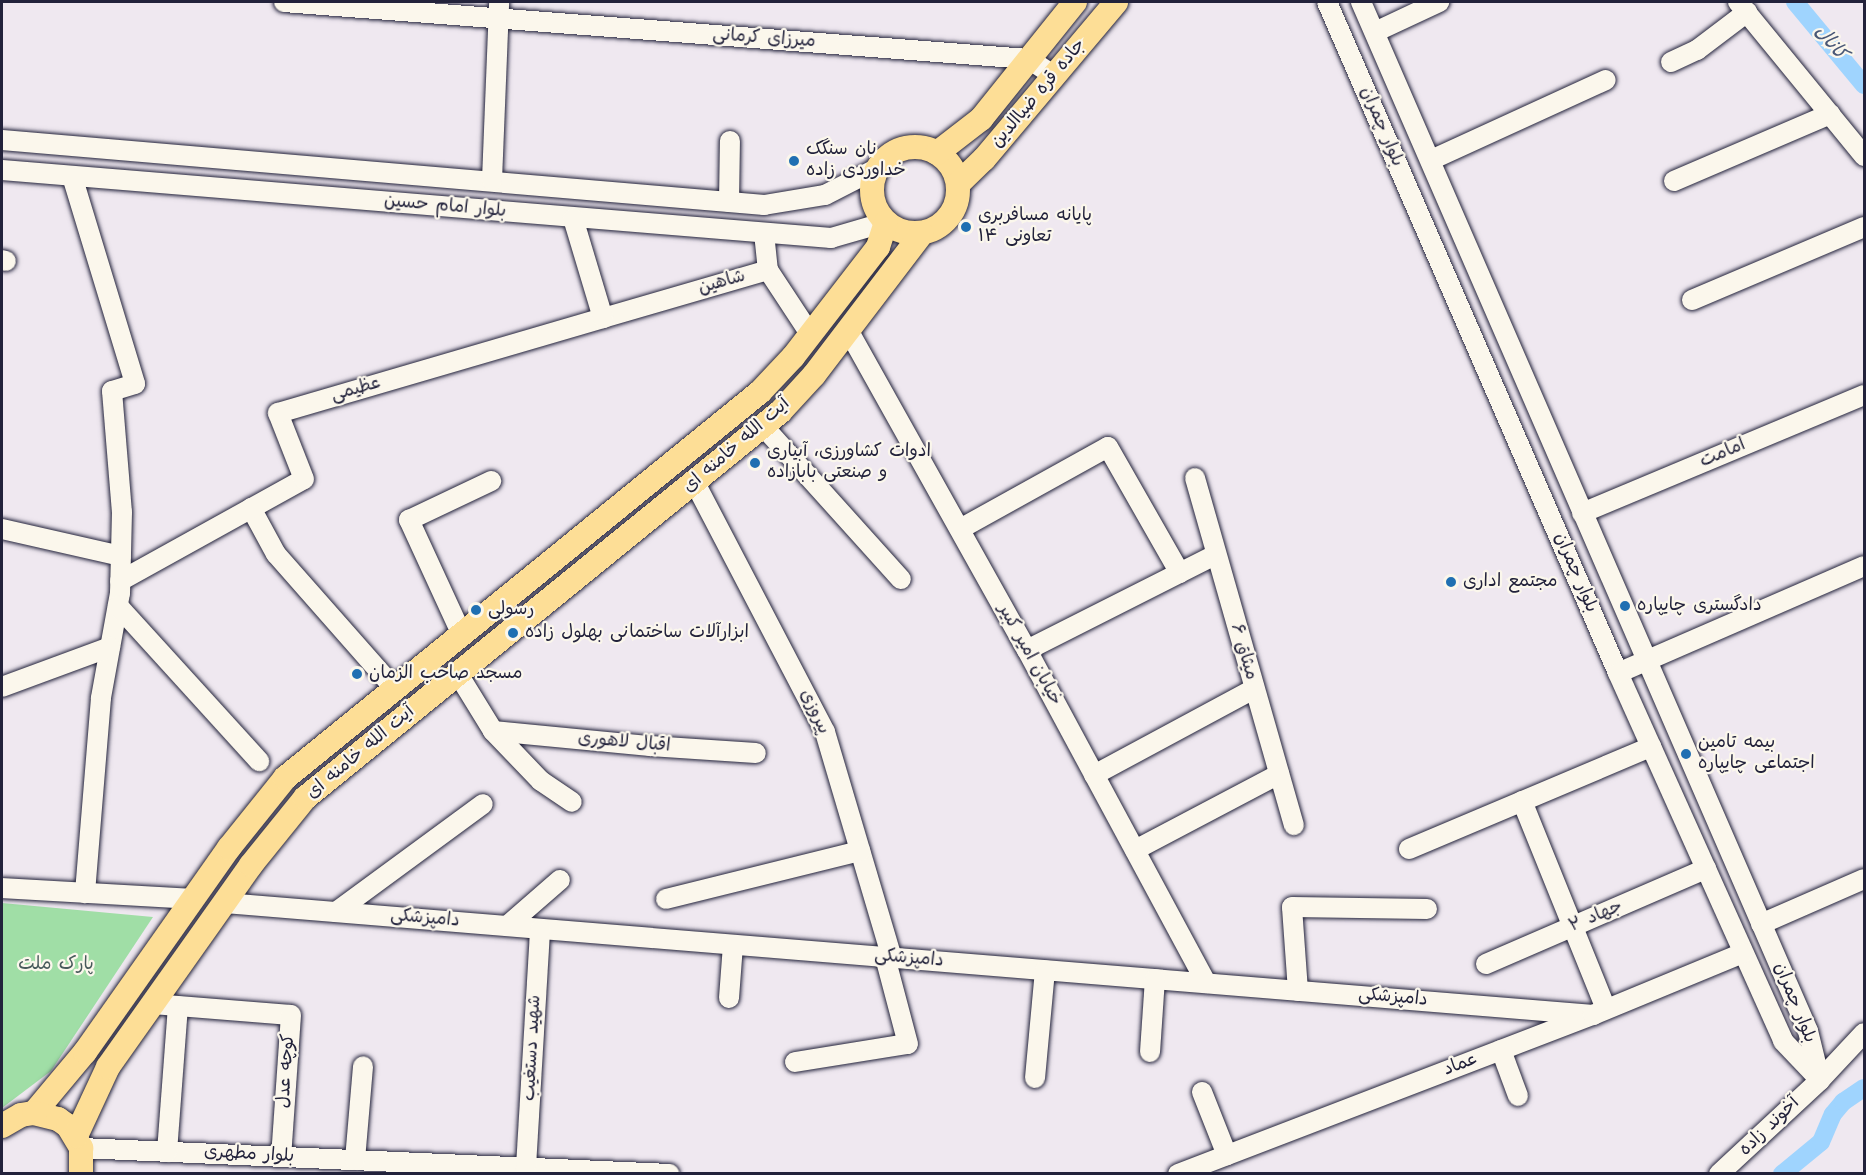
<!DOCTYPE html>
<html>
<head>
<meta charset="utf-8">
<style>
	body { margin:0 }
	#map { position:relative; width:1866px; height:1175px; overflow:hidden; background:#efe8f0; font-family:Kalam,"Playpen Sans Arabic",sans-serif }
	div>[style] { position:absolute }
	.green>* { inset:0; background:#a0dea6 }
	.canal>* { height:18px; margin:-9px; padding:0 9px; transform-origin:9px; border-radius:9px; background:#9fd4fe }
	.roads { filter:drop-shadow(0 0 2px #22223b) drop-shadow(0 0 2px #22223b) }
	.minor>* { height:20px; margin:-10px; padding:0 10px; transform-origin:10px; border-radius:10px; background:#fbf7ec }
	.major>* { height:24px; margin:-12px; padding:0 12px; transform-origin:12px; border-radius:12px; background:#fdde96 }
	.major>.ring { margin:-12px; padding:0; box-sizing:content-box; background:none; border:24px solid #fdde96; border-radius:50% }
	.dots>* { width:16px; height:16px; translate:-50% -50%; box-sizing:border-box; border:3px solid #fbf7ec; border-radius:50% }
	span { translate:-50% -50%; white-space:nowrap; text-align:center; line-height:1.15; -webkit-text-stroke:4.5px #fbf7ec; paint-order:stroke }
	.street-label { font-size:18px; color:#22223b }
	.poi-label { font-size:18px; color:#22223b }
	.left { translate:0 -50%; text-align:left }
	.park-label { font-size:18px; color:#485a5b }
	.water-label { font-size:20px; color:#485776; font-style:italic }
	.frame { position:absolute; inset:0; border:3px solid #22223b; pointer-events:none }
</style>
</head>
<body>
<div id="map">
	<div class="green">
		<i style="clip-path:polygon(2px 903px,153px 917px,51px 1071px,2px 1108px)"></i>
	</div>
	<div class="canal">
		<i style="left:1795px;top:2px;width:108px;rotate:50.3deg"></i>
		<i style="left:1782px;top:1174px;width:50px;rotate:-39.4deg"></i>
		<i style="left:1821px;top:1142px;width:30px;rotate:-67deg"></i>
		<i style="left:1833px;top:1114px;width:16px;rotate:-50deg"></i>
		<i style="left:1843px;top:1102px;width:25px;rotate:-34deg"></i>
	</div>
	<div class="roads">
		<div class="minor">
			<i style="left:284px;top:2px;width:747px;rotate:4.38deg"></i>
			<i style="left:1029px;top:59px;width:30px;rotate:34deg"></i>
			<i style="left:1327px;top:2px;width:731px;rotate:66.55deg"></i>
			<i style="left:1618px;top:673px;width:403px;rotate:65.8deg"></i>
			<i style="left:1783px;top:1041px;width:54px;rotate:46.5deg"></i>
			<i style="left:1361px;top:2px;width:1122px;rotate:66.52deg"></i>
			<i style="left:1808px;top:1031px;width:50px;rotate:76.2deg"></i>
			<i style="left:1738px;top:2px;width:199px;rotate:50.7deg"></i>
			<i style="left:1375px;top:32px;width:71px;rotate:-25.1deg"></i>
			<i style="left:1671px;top:62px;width:29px;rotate:-25deg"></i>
			<i style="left:1697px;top:50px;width:63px;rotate:-37.2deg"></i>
			<i style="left:2px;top:140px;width:765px;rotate:4.88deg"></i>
			<i style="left:764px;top:205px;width:62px;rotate:-9.3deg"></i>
			<i style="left:825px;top:195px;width:59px;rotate:-27deg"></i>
			<i style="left:1431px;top:160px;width:192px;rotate:-24.6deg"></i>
			<i style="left:2px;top:170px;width:832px;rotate:4.69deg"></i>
			<i style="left:831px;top:238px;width:57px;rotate:-16.2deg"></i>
			<i style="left:72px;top:176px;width:217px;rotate:73.1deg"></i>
			<i style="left:135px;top:384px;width:24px;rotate:163deg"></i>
			<i style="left:112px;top:391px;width:121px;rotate:85.3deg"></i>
			<i style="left:122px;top:512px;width:81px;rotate:91.4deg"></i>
			<i style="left:120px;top:593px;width:107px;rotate:100.3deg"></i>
			<i style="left:101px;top:698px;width:196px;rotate:94.7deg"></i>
			<i style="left:492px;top:180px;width:178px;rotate:-87.7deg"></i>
			<i style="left:1674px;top:181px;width:170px;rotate:-23.2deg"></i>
			<i style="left:729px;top:202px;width:61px;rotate:-89.1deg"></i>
			<i style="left:764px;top:233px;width:37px;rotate:84deg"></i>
			<i style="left:2px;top:260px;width:4px;rotate:14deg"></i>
			<i style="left:1692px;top:300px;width:187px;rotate:-23deg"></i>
			<i style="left:603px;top:318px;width:172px;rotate:-16.2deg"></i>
			<i style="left:768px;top:270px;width:77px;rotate:56.7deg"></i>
			<i style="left:848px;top:330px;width:367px;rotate:60.8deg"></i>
			<i style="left:1027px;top:650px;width:378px;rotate:61.7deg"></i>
			<i style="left:763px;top:426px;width:206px;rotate:48deg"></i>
			<i style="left:1195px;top:478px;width:361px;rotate:74.1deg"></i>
			<i style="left:695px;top:483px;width:281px;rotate:62.4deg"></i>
			<i style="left:825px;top:732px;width:236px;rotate:73.5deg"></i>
			<i style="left:251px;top:508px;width:52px;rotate:61.5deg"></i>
			<i style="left:276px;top:554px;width:180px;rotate:48.6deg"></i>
			<i style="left:1582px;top:513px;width:306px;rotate:-22.7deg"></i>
			<i style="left:2px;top:529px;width:122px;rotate:12.8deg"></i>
			<i style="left:960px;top:529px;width:169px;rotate:-29deg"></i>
			<i style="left:1108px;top:447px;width:145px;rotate:60.3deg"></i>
			<i style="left:120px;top:581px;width:210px;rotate:-29deg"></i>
			<i style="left:304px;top:479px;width:71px;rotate:-111.5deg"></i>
			<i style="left:278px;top:413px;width:339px;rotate:-16.3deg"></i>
			<i style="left:603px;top:318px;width:104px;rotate:-106.7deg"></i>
			<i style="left:118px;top:606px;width:210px;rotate:47.7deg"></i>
			<i style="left:462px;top:635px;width:127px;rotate:-114.7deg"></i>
			<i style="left:409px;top:520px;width:91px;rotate:-25.4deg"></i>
			<i style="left:1027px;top:650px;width:211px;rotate:-26.8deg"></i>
			<i style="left:1618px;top:673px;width:268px;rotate:-23.5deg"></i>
			<i style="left:458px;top:674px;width:67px;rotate:58.4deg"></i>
			<i style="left:493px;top:731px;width:69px;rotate:46.2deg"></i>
			<i style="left:541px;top:781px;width:37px;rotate:34deg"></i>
			<i style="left:2px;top:687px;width:115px;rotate:-20.3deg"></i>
			<i style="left:493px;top:731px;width:158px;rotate:5.5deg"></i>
			<i style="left:650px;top:746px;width:106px;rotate:3.8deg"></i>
			<i style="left:1094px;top:775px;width:182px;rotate:-28.3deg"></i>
			<i style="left:1522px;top:801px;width:224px;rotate:68deg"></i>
			<i style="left:1409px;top:849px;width:263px;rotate:-22.9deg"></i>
			<i style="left:1135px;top:850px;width:163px;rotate:-27.8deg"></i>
			<i style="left:2px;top:888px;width:191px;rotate:3.3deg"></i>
			<i style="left:666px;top:899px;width:200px;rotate:-13.9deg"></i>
			<i style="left:225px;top:903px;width:1373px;rotate:4.68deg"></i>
			<i style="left:336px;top:912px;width:182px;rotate:-36.3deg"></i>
			<i style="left:1761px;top:924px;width:112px;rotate:-23.6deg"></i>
			<i style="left:507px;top:926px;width:70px;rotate:-41deg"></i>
			<i style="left:1486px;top:964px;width:240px;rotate:-23.4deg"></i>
			<i style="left:1298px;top:991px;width:84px;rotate:-94.1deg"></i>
			<i style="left:1292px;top:907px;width:135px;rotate:0.8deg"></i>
			<i style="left:729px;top:998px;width:53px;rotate:-85.7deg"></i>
			<i style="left:153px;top:1004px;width:138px;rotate:4.6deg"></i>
			<i style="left:291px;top:1015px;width:142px;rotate:94deg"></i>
			<i style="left:1501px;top:1050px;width:49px;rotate:69.7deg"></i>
			<i style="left:1150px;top:1052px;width:73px;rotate:-86.1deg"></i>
			<i style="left:795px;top:1062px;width:114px;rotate:-9.1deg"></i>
			<i style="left:908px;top:1044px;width:90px;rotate:-104.8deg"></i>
			<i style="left:1035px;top:1078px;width:108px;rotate:-84.7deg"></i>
			<i style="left:1202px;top:1092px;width:68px;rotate:68.4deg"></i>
			<i style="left:81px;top:1148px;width:589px;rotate:2.53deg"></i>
			<i style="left:167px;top:1152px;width:146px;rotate:-85.7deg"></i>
			<i style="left:355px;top:1160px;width:94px;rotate:-85.1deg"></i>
			<i style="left:526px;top:1167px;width:238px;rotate:-86.6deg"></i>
			<i style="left:1178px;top:1174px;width:444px;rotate:-21deg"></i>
			<i style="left:1593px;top:1015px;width:162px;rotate:-22.5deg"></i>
			<i style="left:1719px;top:1174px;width:138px;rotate:-42.9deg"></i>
			<i style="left:1820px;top:1080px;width:64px;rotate:-46.9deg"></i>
		</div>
		<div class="major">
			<i class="ring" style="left:872px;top:147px;width:62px;height:62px"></i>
			<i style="left:937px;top:153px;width:56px;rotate:-37.7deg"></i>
			<i style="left:981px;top:119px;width:150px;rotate:-51.2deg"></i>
			<i style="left:958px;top:184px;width:36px;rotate:-44deg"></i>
			<i style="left:984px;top:159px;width:205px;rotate:-49.9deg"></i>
			<i style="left:34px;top:1113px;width:80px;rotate:-50.1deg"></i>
			<i style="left:85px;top:1052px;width:250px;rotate:-54.8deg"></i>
			<i style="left:229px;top:848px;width:90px;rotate:-51.3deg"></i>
			<i style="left:285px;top:778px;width:612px;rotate:-39.1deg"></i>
			<i style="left:760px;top:392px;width:48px;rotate:-46.7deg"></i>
			<i style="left:793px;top:357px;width:139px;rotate:-52.3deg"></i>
			<i style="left:878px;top:247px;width:26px;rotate:-72deg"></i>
			<i style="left:2px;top:1126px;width:22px;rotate:-30deg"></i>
			<i style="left:21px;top:1115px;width:13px;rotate:-9deg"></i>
			<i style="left:34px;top:1113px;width:25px;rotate:14deg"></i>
			<i style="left:58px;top:1119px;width:12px;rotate:35deg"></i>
			<i style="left:68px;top:1126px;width:26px;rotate:59deg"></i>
			<i style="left:81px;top:1148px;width:26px;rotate:90deg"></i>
			<i style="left:76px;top:1136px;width:76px;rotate:-65.1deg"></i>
			<i style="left:108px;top:1067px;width:247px;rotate:-54.7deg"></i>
			<i style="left:251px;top:865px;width:86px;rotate:-51.1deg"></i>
			<i style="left:305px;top:798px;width:612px;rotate:-39.1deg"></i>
			<i style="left:780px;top:412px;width:50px;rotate:-47.4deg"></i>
			<i style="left:814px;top:375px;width:178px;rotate:-52.7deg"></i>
		</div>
	</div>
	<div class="dots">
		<i style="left:794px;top:161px;background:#1f6fb2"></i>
		<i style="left:966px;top:227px;background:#1f6fb2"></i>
		<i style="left:755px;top:463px;background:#1f6fb2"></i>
		<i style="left:1451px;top:582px;background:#1f6fb2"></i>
		<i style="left:1625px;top:606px;background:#1f6fb2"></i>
		<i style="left:476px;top:610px;background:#1f6fb2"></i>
		<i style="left:513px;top:633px;background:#1f6fb2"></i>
		<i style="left:357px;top:674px;background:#1f6fb2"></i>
		<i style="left:1686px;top:754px;background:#1f6fb2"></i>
	</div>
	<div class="street-label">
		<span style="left:764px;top:39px;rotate:4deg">میرزای کرمانی</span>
		<span style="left:1039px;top:94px;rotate:-50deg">جاده قره ضیاالدین</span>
		<span style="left:1381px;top:127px;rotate:67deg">بلوار چمران</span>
		<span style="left:445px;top:207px;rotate:5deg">بلوار امام حسین</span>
		<span style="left:722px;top:283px;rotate:-16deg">شاهین</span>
		<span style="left:356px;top:390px;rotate:-16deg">عظیمی</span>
		<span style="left:737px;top:446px;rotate:-41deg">آیت الله خامنه ای</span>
		<span style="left:1723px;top:454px;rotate:-23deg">امامت</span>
		<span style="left:1575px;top:573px;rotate:67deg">بلوار چمران</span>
		<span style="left:1243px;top:652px;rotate:74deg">میثاق ۶</span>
		<span style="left:1029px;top:655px;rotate:61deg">خیابان امیر کبیر</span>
		<span style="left:814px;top:712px;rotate:65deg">پیروزی</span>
		<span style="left:624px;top:743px;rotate:5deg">اقبال لاهوری</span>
		<span style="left:361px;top:753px;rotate:-40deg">آیت الله خامنه ای</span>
		<span style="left:1596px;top:917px;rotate:-23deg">جهاد ۲</span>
		<span style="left:425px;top:919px;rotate:5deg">دامپزشکی</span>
		<span style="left:909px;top:959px;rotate:5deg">دامپزشکی</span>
		<span style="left:1393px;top:998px;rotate:5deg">دامپزشکی</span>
		<span style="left:1794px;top:1003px;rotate:68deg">بلوار چمران</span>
		<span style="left:533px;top:1048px;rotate:-87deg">شهید دستغیب</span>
		<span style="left:1461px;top:1065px;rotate:-21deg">عماد</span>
		<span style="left:287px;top:1071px;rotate:-86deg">کوچه عدل</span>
		<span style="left:1770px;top:1127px;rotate:-44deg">آخوند زاده</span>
		<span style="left:249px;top:1155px;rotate:3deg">بلوار مطهری</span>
	</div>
	<div class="poi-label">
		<span class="left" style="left:806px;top:161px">نان سنگک<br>خداوردی زاده</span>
		<span class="left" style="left:978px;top:227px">پایانه مسافربری<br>تعاونی ۱۴</span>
		<span class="left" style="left:767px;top:463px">ادوات کشاورزی، آبیاری<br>و صنعتی بابازاده</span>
		<span class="left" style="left:1463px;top:582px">مجتمع اداری</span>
		<span class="left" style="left:1637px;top:606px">دادگستری چایپاره</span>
		<span class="left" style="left:488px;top:610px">رسولی</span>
		<span class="left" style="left:525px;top:633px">ابزارآلات ساختمانی بهلول زاده</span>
		<span class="left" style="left:369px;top:674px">مسجد صاحب الزمان</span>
		<span class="left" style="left:1698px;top:754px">بیمه تامین<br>اجتماعی چایپاره</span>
	</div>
	<div class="park-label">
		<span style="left:56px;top:965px">پارک ملت</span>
	</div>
	<div class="water-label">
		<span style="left:1830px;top:43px;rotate:50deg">کانال</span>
	</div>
	<div class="frame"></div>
</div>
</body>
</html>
